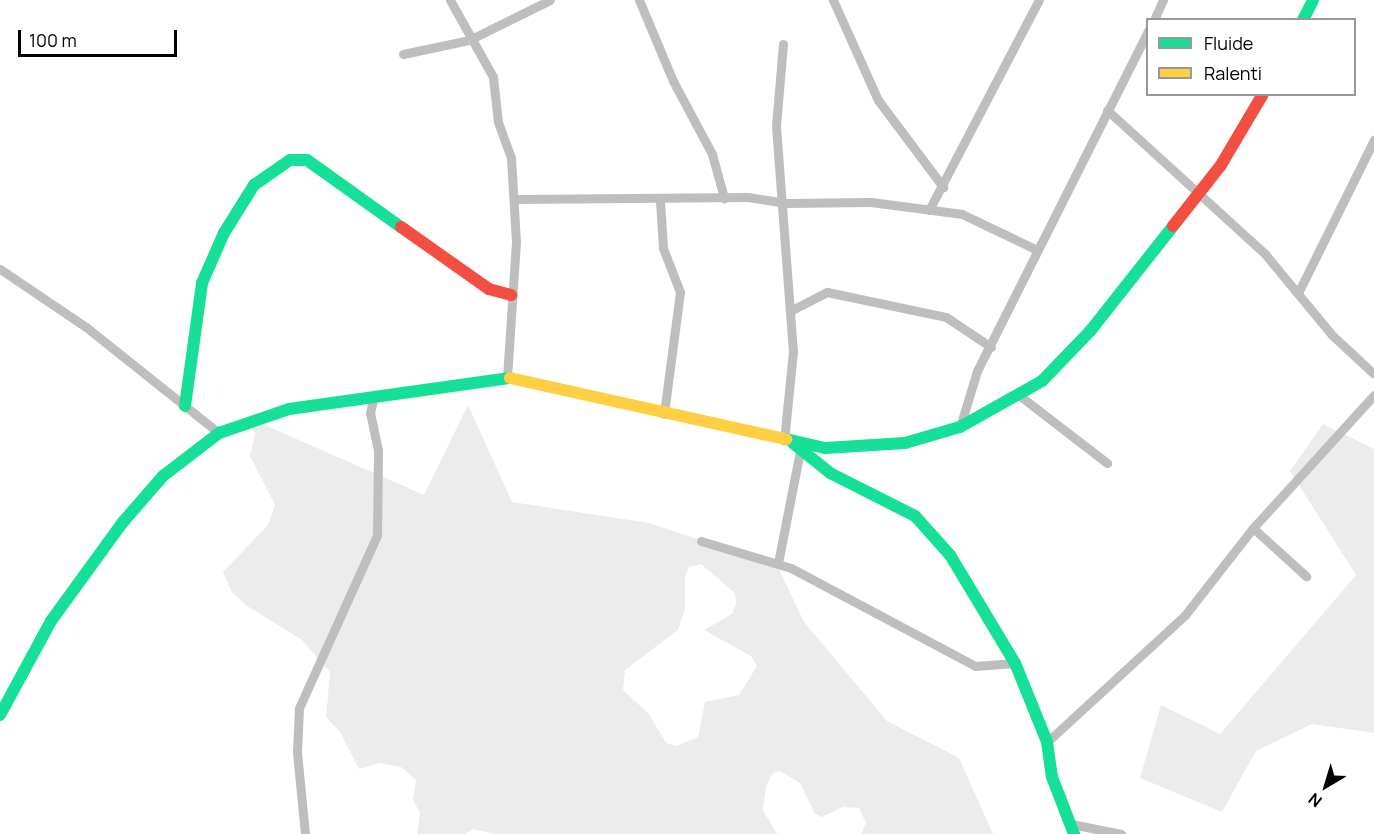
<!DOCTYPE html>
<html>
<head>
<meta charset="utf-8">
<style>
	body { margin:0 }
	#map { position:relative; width:1374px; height:834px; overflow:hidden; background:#fff; font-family:Manrope,sans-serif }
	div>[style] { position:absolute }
	.green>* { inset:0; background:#ececec }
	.street>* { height:9px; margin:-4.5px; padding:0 4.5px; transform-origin:4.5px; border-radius:4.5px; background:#bebebe }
	.fast>* { height:12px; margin:-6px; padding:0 6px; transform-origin:6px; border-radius:6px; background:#16e098 }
	.slow>* { height:12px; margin:-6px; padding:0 6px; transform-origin:6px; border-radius:6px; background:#ffcf43 }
	.jam>* { height:12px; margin:-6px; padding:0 6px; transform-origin:6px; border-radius:6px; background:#f24e42 }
	span { translate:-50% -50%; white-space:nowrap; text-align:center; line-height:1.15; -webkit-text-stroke:6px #fff; paint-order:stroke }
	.legend { position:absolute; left:1146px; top:18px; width:210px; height:78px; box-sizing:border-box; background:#fff; border:2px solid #999; margin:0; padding:8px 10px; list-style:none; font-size:18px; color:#000 }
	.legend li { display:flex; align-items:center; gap:12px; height:30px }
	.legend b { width:30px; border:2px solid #999 }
	.north { position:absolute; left:1296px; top:756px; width:60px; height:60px; -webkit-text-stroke:4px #fff; paint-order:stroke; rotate:218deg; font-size:16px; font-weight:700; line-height:24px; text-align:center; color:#000 }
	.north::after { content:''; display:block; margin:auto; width:21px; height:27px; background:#000; clip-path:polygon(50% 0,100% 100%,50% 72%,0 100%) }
	.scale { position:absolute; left:18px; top:30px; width:159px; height:27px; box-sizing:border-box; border:3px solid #000; border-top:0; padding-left:8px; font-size:18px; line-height:21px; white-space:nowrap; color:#000; -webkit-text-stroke:4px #fff; paint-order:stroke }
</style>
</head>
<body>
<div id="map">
	<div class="green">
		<i style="clip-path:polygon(evenodd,468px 405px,512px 502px,649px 523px,777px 565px,804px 622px,887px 721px,959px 758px,993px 834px,861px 834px,866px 823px,859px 808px,843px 807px,822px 817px,815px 814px,800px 783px,780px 771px,773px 773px,766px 787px,763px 810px,777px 834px,495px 834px,473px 829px,466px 834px,417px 834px,420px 813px,413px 800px,416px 780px,401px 767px,379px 763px,359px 769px,340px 732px,326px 717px,330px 672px,302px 640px,247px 606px,232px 592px,223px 572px,268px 525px,275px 505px,250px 456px,255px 434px,249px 418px,424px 495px,468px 405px,701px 564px,735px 593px,736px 604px,732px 614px,704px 630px,751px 656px,757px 666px,739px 695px,705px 702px,698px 737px,676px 746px,666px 743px,649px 714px,623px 690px,625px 670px,678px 630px,685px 609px,685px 577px,689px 567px,701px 564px)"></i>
		<i style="clip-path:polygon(1323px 424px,1374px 449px,1374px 733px,1312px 724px,1256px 751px,1222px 812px,1140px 778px,1161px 705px,1220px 734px,1356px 575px,1290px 471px)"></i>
	</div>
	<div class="street">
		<i style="left:450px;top:0;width:88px;rotate:60.8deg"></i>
		<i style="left:493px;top:77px;width:45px;rotate:83.7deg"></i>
		<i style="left:498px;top:122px;width:38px;rotate:70deg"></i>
		<i style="left:511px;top:158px;width:84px;rotate:86.6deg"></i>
		<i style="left:516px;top:242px;width:135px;rotate:93.8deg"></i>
		<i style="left:639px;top:0;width:88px;rotate:67.2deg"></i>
		<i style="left:673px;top:81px;width:83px;rotate:61.9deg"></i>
		<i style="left:712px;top:154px;width:46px;rotate:74.7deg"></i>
		<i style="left:833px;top:0;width:110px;rotate:65.8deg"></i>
		<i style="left:878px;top:100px;width:109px;rotate:53.2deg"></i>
		<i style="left:1154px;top:20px;width:22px;rotate:-66deg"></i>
		<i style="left:783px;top:44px;width:82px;rotate:94.9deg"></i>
		<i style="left:776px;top:126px;width:226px;rotate:85.7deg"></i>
		<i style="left:793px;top:351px;width:90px;rotate:95.7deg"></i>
		<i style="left:403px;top:54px;width:67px;rotate:-12deg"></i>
		<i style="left:469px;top:40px;width:90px;rotate:-26.3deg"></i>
		<i style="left:1107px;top:110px;width:214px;rotate:42.3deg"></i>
		<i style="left:1265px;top:254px;width:105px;rotate:50.4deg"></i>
		<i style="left:1332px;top:335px;width:57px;rotate:42.9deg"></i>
		<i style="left:516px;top:199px;width:232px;rotate:-0.5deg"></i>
		<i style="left:748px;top:197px;width:37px;rotate:9deg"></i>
		<i style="left:785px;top:203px;width:86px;rotate:-0.7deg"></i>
		<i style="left:871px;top:202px;width:92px;rotate:7.5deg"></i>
		<i style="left:962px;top:214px;width:83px;rotate:25.6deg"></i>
		<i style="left:660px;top:201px;width:47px;rotate:86.3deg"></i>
		<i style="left:663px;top:248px;width:47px;rotate:68.9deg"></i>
		<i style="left:680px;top:292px;width:123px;rotate:97.5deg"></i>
		<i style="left:929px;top:210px;width:237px;rotate:-62.4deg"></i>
		<i style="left:0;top:269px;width:104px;rotate:34deg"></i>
		<i style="left:86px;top:327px;width:170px;rotate:38.6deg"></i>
		<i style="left:1299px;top:291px;width:169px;rotate:-63.6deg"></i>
		<i style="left:790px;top:311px;width:42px;rotate:-27.2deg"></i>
		<i style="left:827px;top:292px;width:122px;rotate:11.9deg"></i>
		<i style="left:946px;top:317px;width:54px;rotate:33.7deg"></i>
		<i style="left:1020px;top:396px;width:110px;rotate:37.6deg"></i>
		<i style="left:960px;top:427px;width:59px;rotate:-73.1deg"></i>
		<i style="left:977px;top:371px;width:381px;rotate:-63.3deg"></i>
		<i style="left:1253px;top:528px;width:72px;rotate:42.2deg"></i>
		<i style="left:701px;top:541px;width:94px;rotate:16.7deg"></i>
		<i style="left:791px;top:568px;width:208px;rotate:28deg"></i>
		<i style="left:975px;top:666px;width:40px;rotate:-4.3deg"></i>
		<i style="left:778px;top:563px;width:114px;rotate:-78.9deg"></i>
		<i style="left:1047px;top:742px;width:188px;rotate:-42.6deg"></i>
		<i style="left:1185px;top:615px;width:110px;rotate:-52deg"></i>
		<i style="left:1253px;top:528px;width:180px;rotate:-47.7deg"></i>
		<i style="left:1071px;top:824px;width:51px;rotate:11.3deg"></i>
		<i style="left:305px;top:834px;width:82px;rotate:-95.6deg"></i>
		<i style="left:297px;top:752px;width:44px;rotate:-87.4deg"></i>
		<i style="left:299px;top:708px;width:190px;rotate:-65.7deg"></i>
		<i style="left:377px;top:535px;width:85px;rotate:-89.3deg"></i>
		<i style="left:378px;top:450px;width:38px;rotate:-102deg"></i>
		<i style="left:370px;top:413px;width:17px;rotate:-77deg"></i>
	</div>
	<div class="fast">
		<i style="left:1303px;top:20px;width:22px;rotate:-63deg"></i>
		<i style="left:185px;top:406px;width:124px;rotate:-82.1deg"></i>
		<i style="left:202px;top:283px;width:55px;rotate:-66.3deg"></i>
		<i style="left:224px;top:233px;width:57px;rotate:-58deg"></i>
		<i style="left:254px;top:185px;width:44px;rotate:-34.8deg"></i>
		<i style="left:290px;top:160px;width:17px"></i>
		<i style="left:307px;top:160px;width:115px;rotate:35.5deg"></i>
		<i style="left:786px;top:439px;width:40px;rotate:13deg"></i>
		<i style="left:825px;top:448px;width:80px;rotate:-3.6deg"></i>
		<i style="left:905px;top:443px;width:57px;rotate:-16.2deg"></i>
		<i style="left:960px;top:427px;width:94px;rotate:-29.3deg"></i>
		<i style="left:1042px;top:381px;width:71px;rotate:-46.1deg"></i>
		<i style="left:1091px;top:330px;width:132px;rotate:-51.7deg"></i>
		<i style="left:793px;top:443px;width:48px;rotate:39deg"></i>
		<i style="left:830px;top:473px;width:95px;rotate:26.8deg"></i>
		<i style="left:915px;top:516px;width:52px;rotate:48.1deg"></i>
		<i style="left:950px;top:555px;width:126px;rotate:59deg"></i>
		<i style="left:1015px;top:663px;width:85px;rotate:67.9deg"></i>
		<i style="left:1047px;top:742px;width:35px;rotate:82deg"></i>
		<i style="left:1052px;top:777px;width:61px;rotate:68.9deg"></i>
		<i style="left:0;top:715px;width:107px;rotate:-61.5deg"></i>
		<i style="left:51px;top:621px;width:122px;rotate:-54deg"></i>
		<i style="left:123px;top:522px;width:61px;rotate:-49deg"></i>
		<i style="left:163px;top:476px;width:71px;rotate:-37.5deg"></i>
		<i style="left:219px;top:433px;width:74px;rotate:-18.9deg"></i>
		<i style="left:289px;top:409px;width:223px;rotate:-8deg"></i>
	</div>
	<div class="slow">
		<i style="left:510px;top:378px;width:283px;rotate:12.5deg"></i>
	</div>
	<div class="jam">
		<i style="left:1173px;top:226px;width:78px;rotate:-51.8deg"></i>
		<i style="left:1221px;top:165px;width:82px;rotate:-59.4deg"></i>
		<i style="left:401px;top:227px;width:108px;rotate:35.2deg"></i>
		<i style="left:489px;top:289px;width:23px;rotate:15deg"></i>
	</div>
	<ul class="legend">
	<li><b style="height:8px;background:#16e098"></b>Fluide</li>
	<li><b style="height:8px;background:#ffcf43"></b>Ralenti</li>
	</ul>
	<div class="north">N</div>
	<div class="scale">100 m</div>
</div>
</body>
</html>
